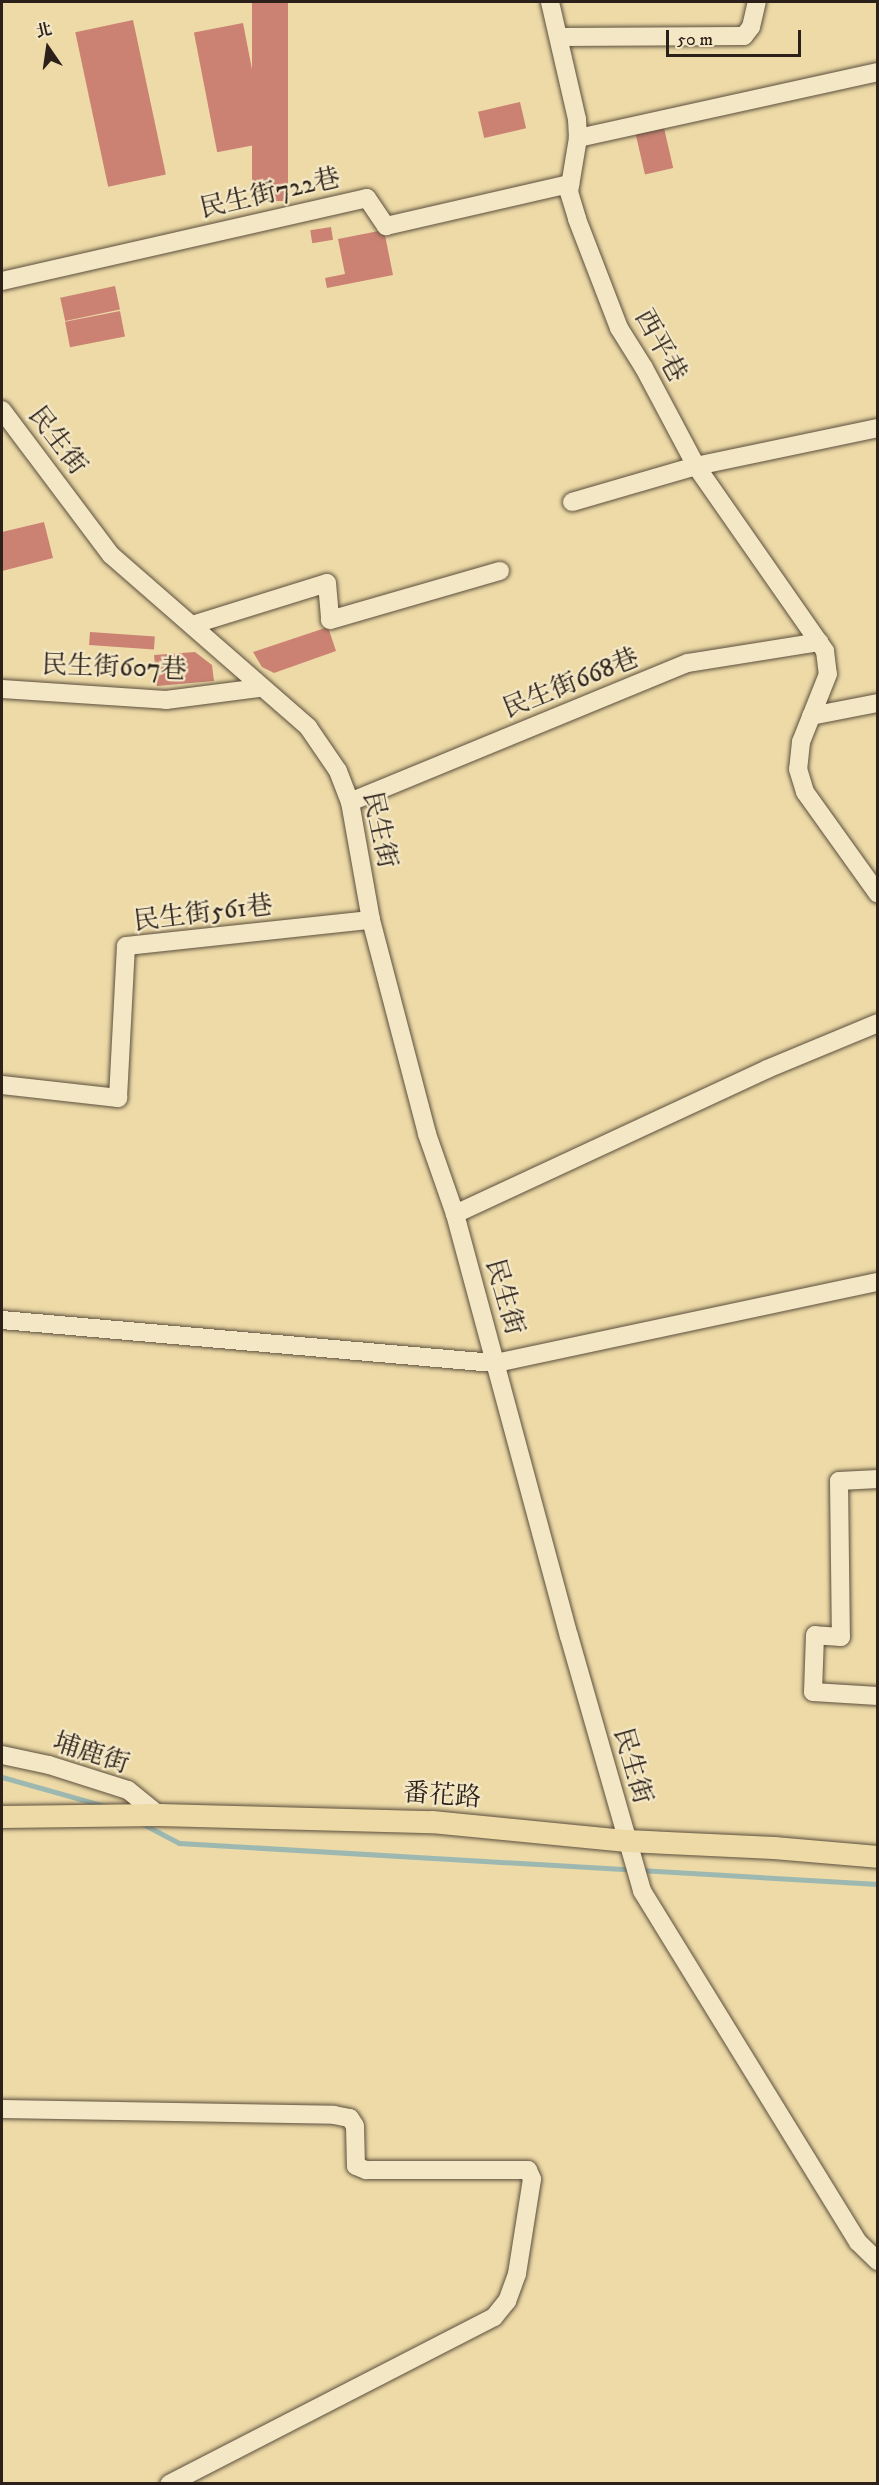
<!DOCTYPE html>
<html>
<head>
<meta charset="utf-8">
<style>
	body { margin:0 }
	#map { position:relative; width:879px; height:2485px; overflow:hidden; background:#eddaa7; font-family:"IM FELL DW Pica","Noto Serif TC",serif }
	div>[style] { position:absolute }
	.stream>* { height:5px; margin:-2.5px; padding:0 2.5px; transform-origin:2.5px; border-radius:2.5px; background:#9cb8b1 }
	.building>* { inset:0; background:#cb8273; transform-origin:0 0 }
	.roads { filter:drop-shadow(0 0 2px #5c4f3d) drop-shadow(0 0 2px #5c4f3d) }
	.minor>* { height:18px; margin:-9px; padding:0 9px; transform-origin:9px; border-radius:9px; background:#f3e7c6 }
	.major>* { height:22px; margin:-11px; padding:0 11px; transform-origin:11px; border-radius:11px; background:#eddaa7 }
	span { translate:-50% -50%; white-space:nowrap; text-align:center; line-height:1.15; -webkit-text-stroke:4.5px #f3e7c6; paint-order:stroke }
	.street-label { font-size:26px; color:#2c211a }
	.frame { position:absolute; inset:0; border:3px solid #2c211a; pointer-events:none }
	.north { position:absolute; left:18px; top:18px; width:60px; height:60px; -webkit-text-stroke:4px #f3e7c6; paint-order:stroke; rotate:347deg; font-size:16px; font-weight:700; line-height:24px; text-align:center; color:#2c211a }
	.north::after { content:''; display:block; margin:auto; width:21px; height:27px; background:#2c211a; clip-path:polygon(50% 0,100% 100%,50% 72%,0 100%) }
	.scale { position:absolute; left:666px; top:30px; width:135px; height:27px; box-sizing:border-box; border:3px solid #2c211a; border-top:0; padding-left:8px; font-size:18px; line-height:21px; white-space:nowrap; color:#2c211a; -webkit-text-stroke:4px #f3e7c6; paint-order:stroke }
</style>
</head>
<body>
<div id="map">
	<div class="stream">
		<i style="left:2px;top:1777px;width:111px;rotate:15.7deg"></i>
		<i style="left:141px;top:1823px;width:43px;rotate:27.8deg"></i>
		<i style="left:179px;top:1843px;width:700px;rotate:3.36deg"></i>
	</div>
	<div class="building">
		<i style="left:252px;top:2px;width:36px;height:199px"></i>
		<i style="left:133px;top:20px;width:158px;height:59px;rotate:78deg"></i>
		<i style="left:243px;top:23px;width:122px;height:50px;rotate:79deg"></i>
		<i style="left:520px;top:102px;width:27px;height:43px;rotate:77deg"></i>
		<i style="left:664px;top:128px;width:41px;height:29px;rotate:77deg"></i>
		<i style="left:331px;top:227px;width:13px;height:21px;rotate:81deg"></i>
		<i style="clip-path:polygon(384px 230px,393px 275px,327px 288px,325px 278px,345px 274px,338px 239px)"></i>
		<i style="left:115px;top:286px;width:24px;height:56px;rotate:78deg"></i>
		<i style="left:120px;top:311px;width:26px;height:56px;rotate:79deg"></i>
		<i style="clip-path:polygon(44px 522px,53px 558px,2px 571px,2px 532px)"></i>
		<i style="clip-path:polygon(328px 627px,336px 651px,274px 673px,262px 667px,253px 652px)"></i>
		<i style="left:90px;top:632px;width:65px;height:13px;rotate:4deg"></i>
		<i style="clip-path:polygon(195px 652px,212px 665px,214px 681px,157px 686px,154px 655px)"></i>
	</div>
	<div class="roads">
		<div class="minor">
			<i style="left:550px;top:2px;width:120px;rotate:77deg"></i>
			<i style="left:577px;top:119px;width:19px;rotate:87deg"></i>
			<i style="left:578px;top:138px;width:55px;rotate:99.5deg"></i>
			<i style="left:569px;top:192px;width:28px;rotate:73deg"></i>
			<i style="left:577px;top:219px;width:117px;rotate:68.9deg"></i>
			<i style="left:619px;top:328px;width:47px;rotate:58deg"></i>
			<i style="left:644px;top:368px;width:111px;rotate:62deg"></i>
			<i style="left:696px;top:466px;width:226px;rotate:55.1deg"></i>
			<i style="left:825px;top:651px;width:23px;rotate:83deg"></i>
			<i style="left:828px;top:674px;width:73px;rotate:111.7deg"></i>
			<i style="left:801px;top:742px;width:27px;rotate:96deg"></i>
			<i style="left:798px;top:769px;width:24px;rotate:73deg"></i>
			<i style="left:805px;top:792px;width:125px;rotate:54.4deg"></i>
			<i style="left:559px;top:37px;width:185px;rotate:-0.3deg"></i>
			<i style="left:744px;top:36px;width:11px;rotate:-52deg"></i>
			<i style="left:751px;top:27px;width:26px;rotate:-77deg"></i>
			<i style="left:578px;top:138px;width:307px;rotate:-12.4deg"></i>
			<i style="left:2px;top:281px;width:374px;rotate:-12.8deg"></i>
			<i style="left:367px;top:198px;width:34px;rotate:56deg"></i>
			<i style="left:386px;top:226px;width:189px;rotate:-12.9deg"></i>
			<i style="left:2px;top:410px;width:181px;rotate:53.1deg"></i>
			<i style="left:111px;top:555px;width:262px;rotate:41.1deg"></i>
			<i style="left:308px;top:727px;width:53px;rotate:55.7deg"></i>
			<i style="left:338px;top:771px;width:33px;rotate:69deg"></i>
			<i style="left:350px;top:802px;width:120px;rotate:79.9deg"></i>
			<i style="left:371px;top:920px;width:221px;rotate:75.3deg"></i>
			<i style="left:427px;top:1134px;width:85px;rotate:70.7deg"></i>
			<i style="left:455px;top:1214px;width:437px;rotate:74.9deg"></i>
			<i style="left:569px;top:1636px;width:265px;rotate:74deg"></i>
			<i style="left:642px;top:1891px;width:412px;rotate:58.4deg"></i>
			<i style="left:858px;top:2242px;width:28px;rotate:44deg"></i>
			<i style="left:572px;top:502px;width:129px;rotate:-16.2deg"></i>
			<i style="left:696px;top:466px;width:186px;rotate:-11.8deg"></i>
			<i style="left:192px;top:625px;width:141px;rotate:-17.3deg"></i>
			<i style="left:327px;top:583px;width:37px;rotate:85deg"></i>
			<i style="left:330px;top:620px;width:177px;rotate:-16.1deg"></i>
			<i style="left:2px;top:689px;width:164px;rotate:3.8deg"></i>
			<i style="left:166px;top:700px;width:95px;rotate:-7.3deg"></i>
			<i style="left:811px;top:716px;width:68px;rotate:-11deg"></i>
			<i style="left:350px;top:802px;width:365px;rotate:-22.4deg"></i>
			<i style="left:688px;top:663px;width:133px;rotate:-9.1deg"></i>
			<i style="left:2px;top:1085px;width:117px;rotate:6.4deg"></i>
			<i style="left:118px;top:1098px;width:152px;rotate:-87deg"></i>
			<i style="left:126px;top:946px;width:246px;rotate:-6.1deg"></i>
			<i style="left:455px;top:1214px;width:344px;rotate:-24.9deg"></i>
			<i style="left:767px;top:1069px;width:120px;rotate:-22.5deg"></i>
			<i style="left:2px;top:1320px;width:496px;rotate:5deg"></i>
			<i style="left:496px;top:1363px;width:390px;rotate:-12deg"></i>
			<i style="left:878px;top:1479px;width:39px;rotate:177deg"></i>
			<i style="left:839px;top:1481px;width:156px;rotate:89.3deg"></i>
			<i style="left:841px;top:1637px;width:26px;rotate:-176deg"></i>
			<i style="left:815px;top:1635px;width:57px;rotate:92deg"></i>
			<i style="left:813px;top:1692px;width:65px;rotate:3.5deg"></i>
			<i style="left:2px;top:1755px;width:48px;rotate:12deg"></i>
			<i style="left:49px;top:1765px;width:83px;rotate:17.6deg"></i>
			<i style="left:128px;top:1790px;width:40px;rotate:39deg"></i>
			<i style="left:2px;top:2109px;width:332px;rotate:1deg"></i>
			<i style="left:334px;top:2115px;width:16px;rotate:11deg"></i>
			<i style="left:350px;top:2118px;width:9px;rotate:58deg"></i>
			<i style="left:355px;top:2126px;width:40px;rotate:88.6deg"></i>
			<i style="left:356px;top:2166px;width:11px;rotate:22deg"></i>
			<i style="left:366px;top:2170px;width:162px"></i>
			<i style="left:528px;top:2170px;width:10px;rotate:66deg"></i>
			<i style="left:532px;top:2179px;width:96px;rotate:99deg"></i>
			<i style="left:517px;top:2274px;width:29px;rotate:110deg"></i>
			<i style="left:507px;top:2301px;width:21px;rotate:129deg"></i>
			<i style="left:494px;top:2317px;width:365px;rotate:152.8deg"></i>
		</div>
		<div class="major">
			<i style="left:2px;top:1817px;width:157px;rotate:-0.7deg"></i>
			<i style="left:159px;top:1815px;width:273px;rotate:1.5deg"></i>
			<i style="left:432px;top:1822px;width:196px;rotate:5.6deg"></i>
			<i style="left:627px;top:1841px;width:147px;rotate:2.7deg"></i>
			<i style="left:774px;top:1848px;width:104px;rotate:4.9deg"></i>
		</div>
	</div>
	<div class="street-label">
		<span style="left:270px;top:194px;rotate:-13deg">民生街722巷</span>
		<span style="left:660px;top:346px;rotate:61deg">西平巷</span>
		<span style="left:57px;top:441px;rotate:53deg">民生街</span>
		<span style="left:114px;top:668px;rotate:2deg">民生街607巷</span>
		<span style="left:571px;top:684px;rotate:-22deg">民生街668巷</span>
		<span style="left:379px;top:830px;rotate:78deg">民生街</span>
		<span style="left:203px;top:914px;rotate:-7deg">民生街561巷</span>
		<span style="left:504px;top:1297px;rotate:74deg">民生街</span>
		<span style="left:91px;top:1754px;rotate:18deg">埔鹿街</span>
		<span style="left:632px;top:1766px;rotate:74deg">民生街</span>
		<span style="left:442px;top:1796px;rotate:4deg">番花路</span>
	</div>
	<div class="frame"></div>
	<div class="north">北</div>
	<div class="scale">50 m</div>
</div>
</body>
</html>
